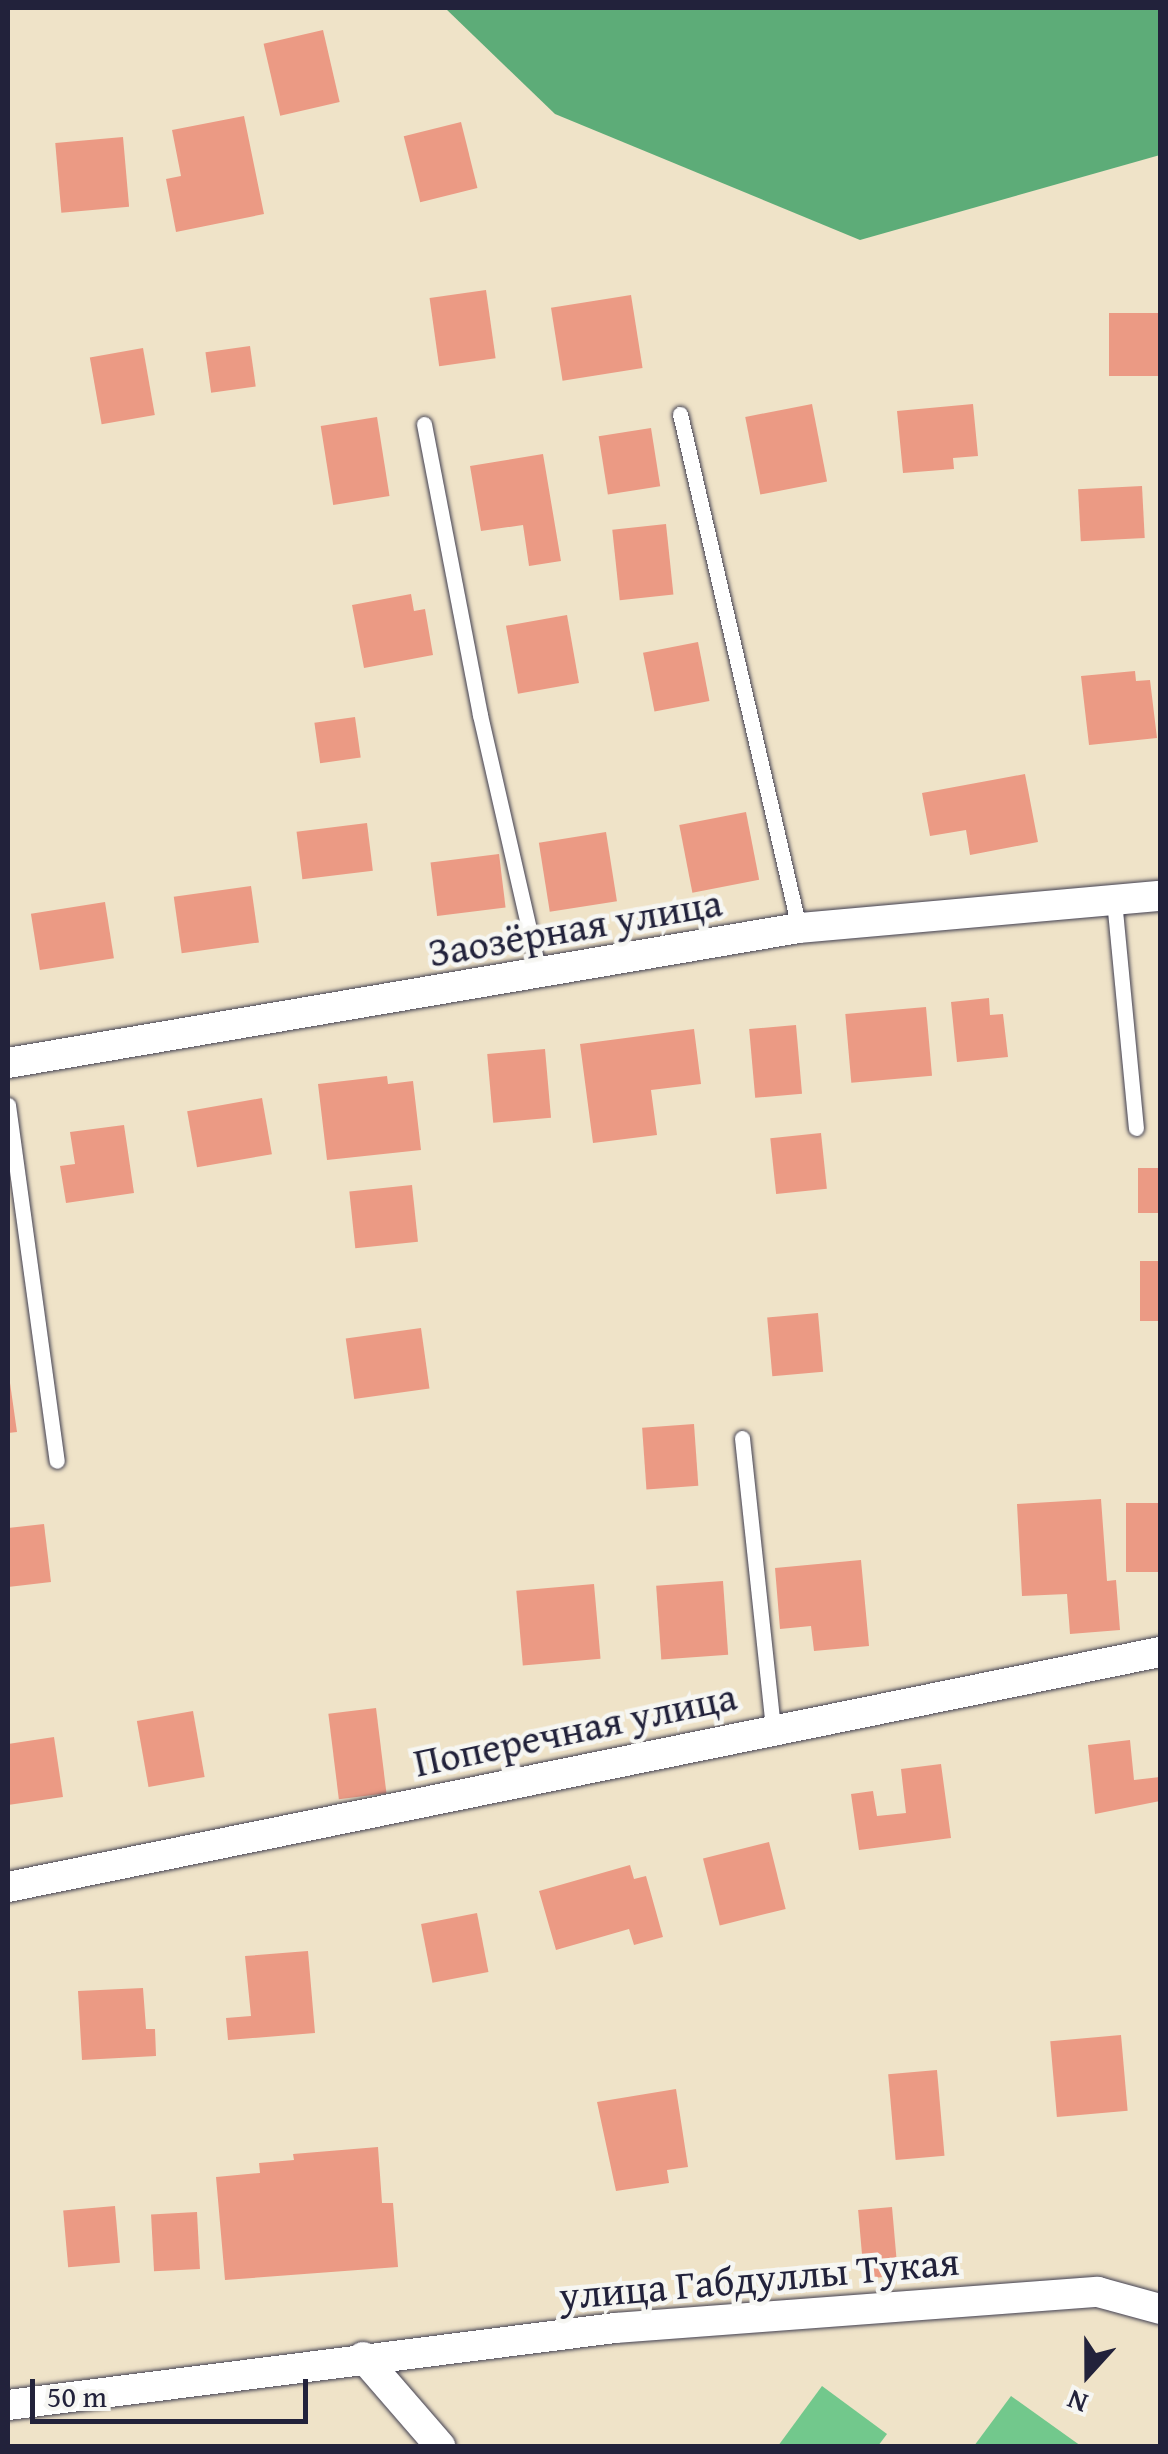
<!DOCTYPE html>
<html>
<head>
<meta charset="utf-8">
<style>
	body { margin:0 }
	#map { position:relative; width:1168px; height:2454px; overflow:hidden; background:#efe3c8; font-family:"Gentium Book Plus",serif }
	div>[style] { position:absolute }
	.green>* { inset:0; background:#72c88c }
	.forest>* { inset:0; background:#5dac78 }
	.building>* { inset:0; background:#eb9a84; transform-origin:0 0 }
	.roads { filter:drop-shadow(0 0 2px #413f50) drop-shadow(0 0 2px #413f50) }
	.lane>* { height:15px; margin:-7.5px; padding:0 7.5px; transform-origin:7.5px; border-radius:7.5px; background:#fff }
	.street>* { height:30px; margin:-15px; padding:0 15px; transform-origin:15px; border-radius:15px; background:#fff }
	span { translate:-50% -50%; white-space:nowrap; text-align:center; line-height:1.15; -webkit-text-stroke:9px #f6f6f2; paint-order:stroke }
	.street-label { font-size:40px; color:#22223b }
	.frame { position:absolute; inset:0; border:10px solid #22223b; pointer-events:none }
	.north { position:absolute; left:1038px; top:2324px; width:100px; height:100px; -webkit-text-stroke:8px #f6f6f2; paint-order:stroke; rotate:201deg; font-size:28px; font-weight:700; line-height:40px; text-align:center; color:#22223b }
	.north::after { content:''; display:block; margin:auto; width:35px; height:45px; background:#22223b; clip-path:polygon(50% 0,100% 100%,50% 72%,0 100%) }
	.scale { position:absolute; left:30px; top:2379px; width:278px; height:45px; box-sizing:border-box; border:5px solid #22223b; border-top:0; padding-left:12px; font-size:30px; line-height:35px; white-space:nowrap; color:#22223b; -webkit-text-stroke:8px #f6f6f2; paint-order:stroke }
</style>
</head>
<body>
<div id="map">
	<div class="green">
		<i style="clip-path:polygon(822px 2386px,887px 2434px,878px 2446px,778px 2446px)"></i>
		<i style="clip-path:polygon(1011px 2396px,1081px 2446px,974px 2446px)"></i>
	</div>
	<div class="forest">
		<i style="clip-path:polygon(445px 8px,1160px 8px,1160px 155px,860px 240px,555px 114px)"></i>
	</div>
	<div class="building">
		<i style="left:323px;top:30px;width:74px;height:61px;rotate:77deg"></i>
		<i style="clip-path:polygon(244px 116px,264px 214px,176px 232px,166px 179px,181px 176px,172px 130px)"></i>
		<i style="left:461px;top:122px;width:68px;height:59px;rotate:76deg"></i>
		<i style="left:123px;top:137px;width:70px;height:68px;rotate:85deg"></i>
		<i style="left:486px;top:290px;width:69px;height:57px;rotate:82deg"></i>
		<i style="left:631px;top:295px;width:74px;height:81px;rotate:81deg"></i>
		<i style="left:1160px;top:313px;width:63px;height:51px;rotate:90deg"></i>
		<i style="left:250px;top:346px;width:41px;height:45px;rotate:82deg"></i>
		<i style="left:143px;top:348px;width:68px;height:54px;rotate:80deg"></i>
		<i style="left:812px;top:404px;width:79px;height:68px;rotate:79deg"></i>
		<i style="clip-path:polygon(973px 404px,978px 456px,953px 458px,954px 469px,903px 473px,897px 411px)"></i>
		<i style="left:377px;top:417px;width:80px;height:57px;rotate:81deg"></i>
		<i style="left:651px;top:428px;width:59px;height:53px;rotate:81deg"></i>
		<i style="clip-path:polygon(543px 454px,561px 561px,529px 566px,523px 525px,481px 531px,470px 466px)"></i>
		<i style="left:1142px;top:486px;width:52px;height:64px;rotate:87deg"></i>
		<i style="left:666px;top:524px;width:71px;height:54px;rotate:84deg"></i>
		<i style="clip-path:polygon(411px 594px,414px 611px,425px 609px,433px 655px,364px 668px,352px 605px)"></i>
		<i style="left:567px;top:615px;width:69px;height:62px;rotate:80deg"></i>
		<i style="left:698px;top:642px;width:60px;height:56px;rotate:79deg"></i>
		<i style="clip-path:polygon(1135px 671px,1136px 681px,1150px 680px,1157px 738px,1089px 745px,1081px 676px)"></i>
		<i style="left:355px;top:717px;width:41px;height:41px;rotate:82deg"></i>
		<i style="clip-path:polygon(1025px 774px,1038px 842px,970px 855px,966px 830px,930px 836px,922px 793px)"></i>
		<i style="left:746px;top:812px;width:69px;height:68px;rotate:79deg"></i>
		<i style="left:367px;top:823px;width:48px;height:71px;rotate:83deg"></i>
		<i style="left:606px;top:832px;width:70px;height:68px;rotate:81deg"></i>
		<i style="left:499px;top:854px;width:54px;height:69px;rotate:83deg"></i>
		<i style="left:251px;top:886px;width:57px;height:78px;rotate:82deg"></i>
		<i style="left:105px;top:902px;width:57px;height:75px;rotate:81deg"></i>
		<i style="clip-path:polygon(989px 998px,990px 1015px,1003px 1014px,1008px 1057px,957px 1062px,951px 1002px)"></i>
		<i style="left:926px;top:1007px;width:69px;height:81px;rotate:85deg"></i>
		<i style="left:796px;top:1025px;width:69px;height:47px;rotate:85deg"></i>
		<i style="clip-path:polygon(694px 1029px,701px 1084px,651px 1090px,657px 1135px,593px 1143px,580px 1044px)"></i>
		<i style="left:545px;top:1049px;width:69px;height:58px;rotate:85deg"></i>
		<i style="clip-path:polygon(387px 1076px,388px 1084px,413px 1081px,421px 1150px,327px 1160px,318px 1084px)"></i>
		<i style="left:262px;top:1098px;width:57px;height:76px;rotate:80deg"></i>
		<i style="clip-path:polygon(124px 1125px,134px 1193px,66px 1203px,60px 1166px,75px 1164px,70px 1132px)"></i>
		<i style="left:821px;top:1133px;width:56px;height:51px;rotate:84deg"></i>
		<i style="left:1160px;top:1168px;width:45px;height:22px;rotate:90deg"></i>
		<i style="left:412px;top:1185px;width:57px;height:63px;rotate:84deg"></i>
		<i style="left:1160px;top:1261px;width:60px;height:20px;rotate:90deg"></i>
		<i style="left:818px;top:1313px;width:59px;height:51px;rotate:85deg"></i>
		<i style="left:421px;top:1328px;width:61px;height:76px;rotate:82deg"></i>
		<i style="clip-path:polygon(8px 1369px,17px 1432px,8px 1433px)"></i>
		<i style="left:694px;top:1424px;width:62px;height:52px;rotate:86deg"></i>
		<i style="clip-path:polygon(1101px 1499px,1107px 1581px,1116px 1580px,1120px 1630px,1070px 1634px,1067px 1594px,1022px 1596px,1017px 1504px)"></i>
		<i style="left:1160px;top:1503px;width:69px;height:34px;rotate:90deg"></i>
		<i style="clip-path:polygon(44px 1524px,51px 1582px,8px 1587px,8px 1528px)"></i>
		<i style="clip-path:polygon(861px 1560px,869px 1646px,814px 1651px,811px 1626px,780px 1629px,775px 1568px)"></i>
		<i style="left:723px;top:1581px;width:74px;height:67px;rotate:86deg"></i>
		<i style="left:594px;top:1584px;width:75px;height:78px;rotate:85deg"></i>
		<i style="left:376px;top:1708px;width:86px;height:48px;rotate:83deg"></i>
		<i style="left:193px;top:1711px;width:67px;height:57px;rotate:80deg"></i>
		<i style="clip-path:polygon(54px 1737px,63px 1797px,8px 1805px,8px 1744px)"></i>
		<i style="clip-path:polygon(1130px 1740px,1134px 1780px,1160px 1777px,1160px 1801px,1095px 1814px,1088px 1745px)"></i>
		<i style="clip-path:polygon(941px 1764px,951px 1838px,859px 1850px,851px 1794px,873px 1791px,877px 1816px,906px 1813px,901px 1769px)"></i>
		<i style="left:769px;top:1842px;width:69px;height:68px;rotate:76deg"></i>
		<i style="clip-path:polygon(630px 1865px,634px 1879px,646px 1876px,663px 1937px,634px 1945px,629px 1929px,556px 1950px,539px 1891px)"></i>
		<i style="left:477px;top:1913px;width:60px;height:57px;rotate:79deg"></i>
		<i style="clip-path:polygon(308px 1951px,315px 2033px,228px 2040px,226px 2018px,251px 2016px,245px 1956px)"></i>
		<i style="clip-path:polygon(143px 1988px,146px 2029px,155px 2029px,156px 2056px,82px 2060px,78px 1991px)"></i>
		<i style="left:1121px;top:2035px;width:76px;height:71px;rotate:85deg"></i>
		<i style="left:937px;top:2070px;width:86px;height:49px;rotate:85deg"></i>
		<i style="clip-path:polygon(676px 2089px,688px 2167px,667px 2170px,669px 2183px,616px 2191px,597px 2102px)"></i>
		<i style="clip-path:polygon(378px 2147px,382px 2203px,393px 2203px,398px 2267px,225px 2280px,216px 2177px,260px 2173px,259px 2163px,294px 2160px,293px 2154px)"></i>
		<i style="left:115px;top:2206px;width:57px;height:52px;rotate:85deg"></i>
		<i style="left:892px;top:2207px;width:69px;height:34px;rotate:85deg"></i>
		<i style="left:197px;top:2212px;width:57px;height:46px;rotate:87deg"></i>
	</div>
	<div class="roads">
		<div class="lane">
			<i style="left:680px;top:414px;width:528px;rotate:76.96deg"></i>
			<i style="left:424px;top:424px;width:296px;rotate:79.1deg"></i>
			<i style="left:480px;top:715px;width:269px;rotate:77.1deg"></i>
			<i style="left:1114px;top:900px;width:229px;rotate:84.5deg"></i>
			<i style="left:8px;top:1105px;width:359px;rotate:82.2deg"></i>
			<i style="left:742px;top:1438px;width:291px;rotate:83.9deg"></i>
		</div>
		<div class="street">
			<i style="left:8px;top:1063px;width:802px;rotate:-9.69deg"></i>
			<i style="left:799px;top:928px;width:362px;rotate:-5.1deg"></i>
			<i style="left:8px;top:1887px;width:1176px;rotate:-11.53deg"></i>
			<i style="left:363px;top:2357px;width:118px;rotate:49.1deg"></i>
			<i style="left:8px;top:2405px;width:612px;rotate:-7.23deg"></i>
			<i style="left:615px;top:2328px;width:484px;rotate:-4.3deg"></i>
			<i style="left:1098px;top:2292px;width:64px;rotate:15.3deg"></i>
		</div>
	</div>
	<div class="street-label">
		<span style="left:575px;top:927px;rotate:-10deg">Заозёрная улица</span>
		<span style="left:575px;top:1729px;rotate:-12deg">Поперечная улица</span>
		<span style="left:759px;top:2278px;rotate:-5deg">улица Габдуллы Тукая</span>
	</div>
	<div class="frame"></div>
	<div class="north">N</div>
	<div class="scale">50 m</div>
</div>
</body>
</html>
